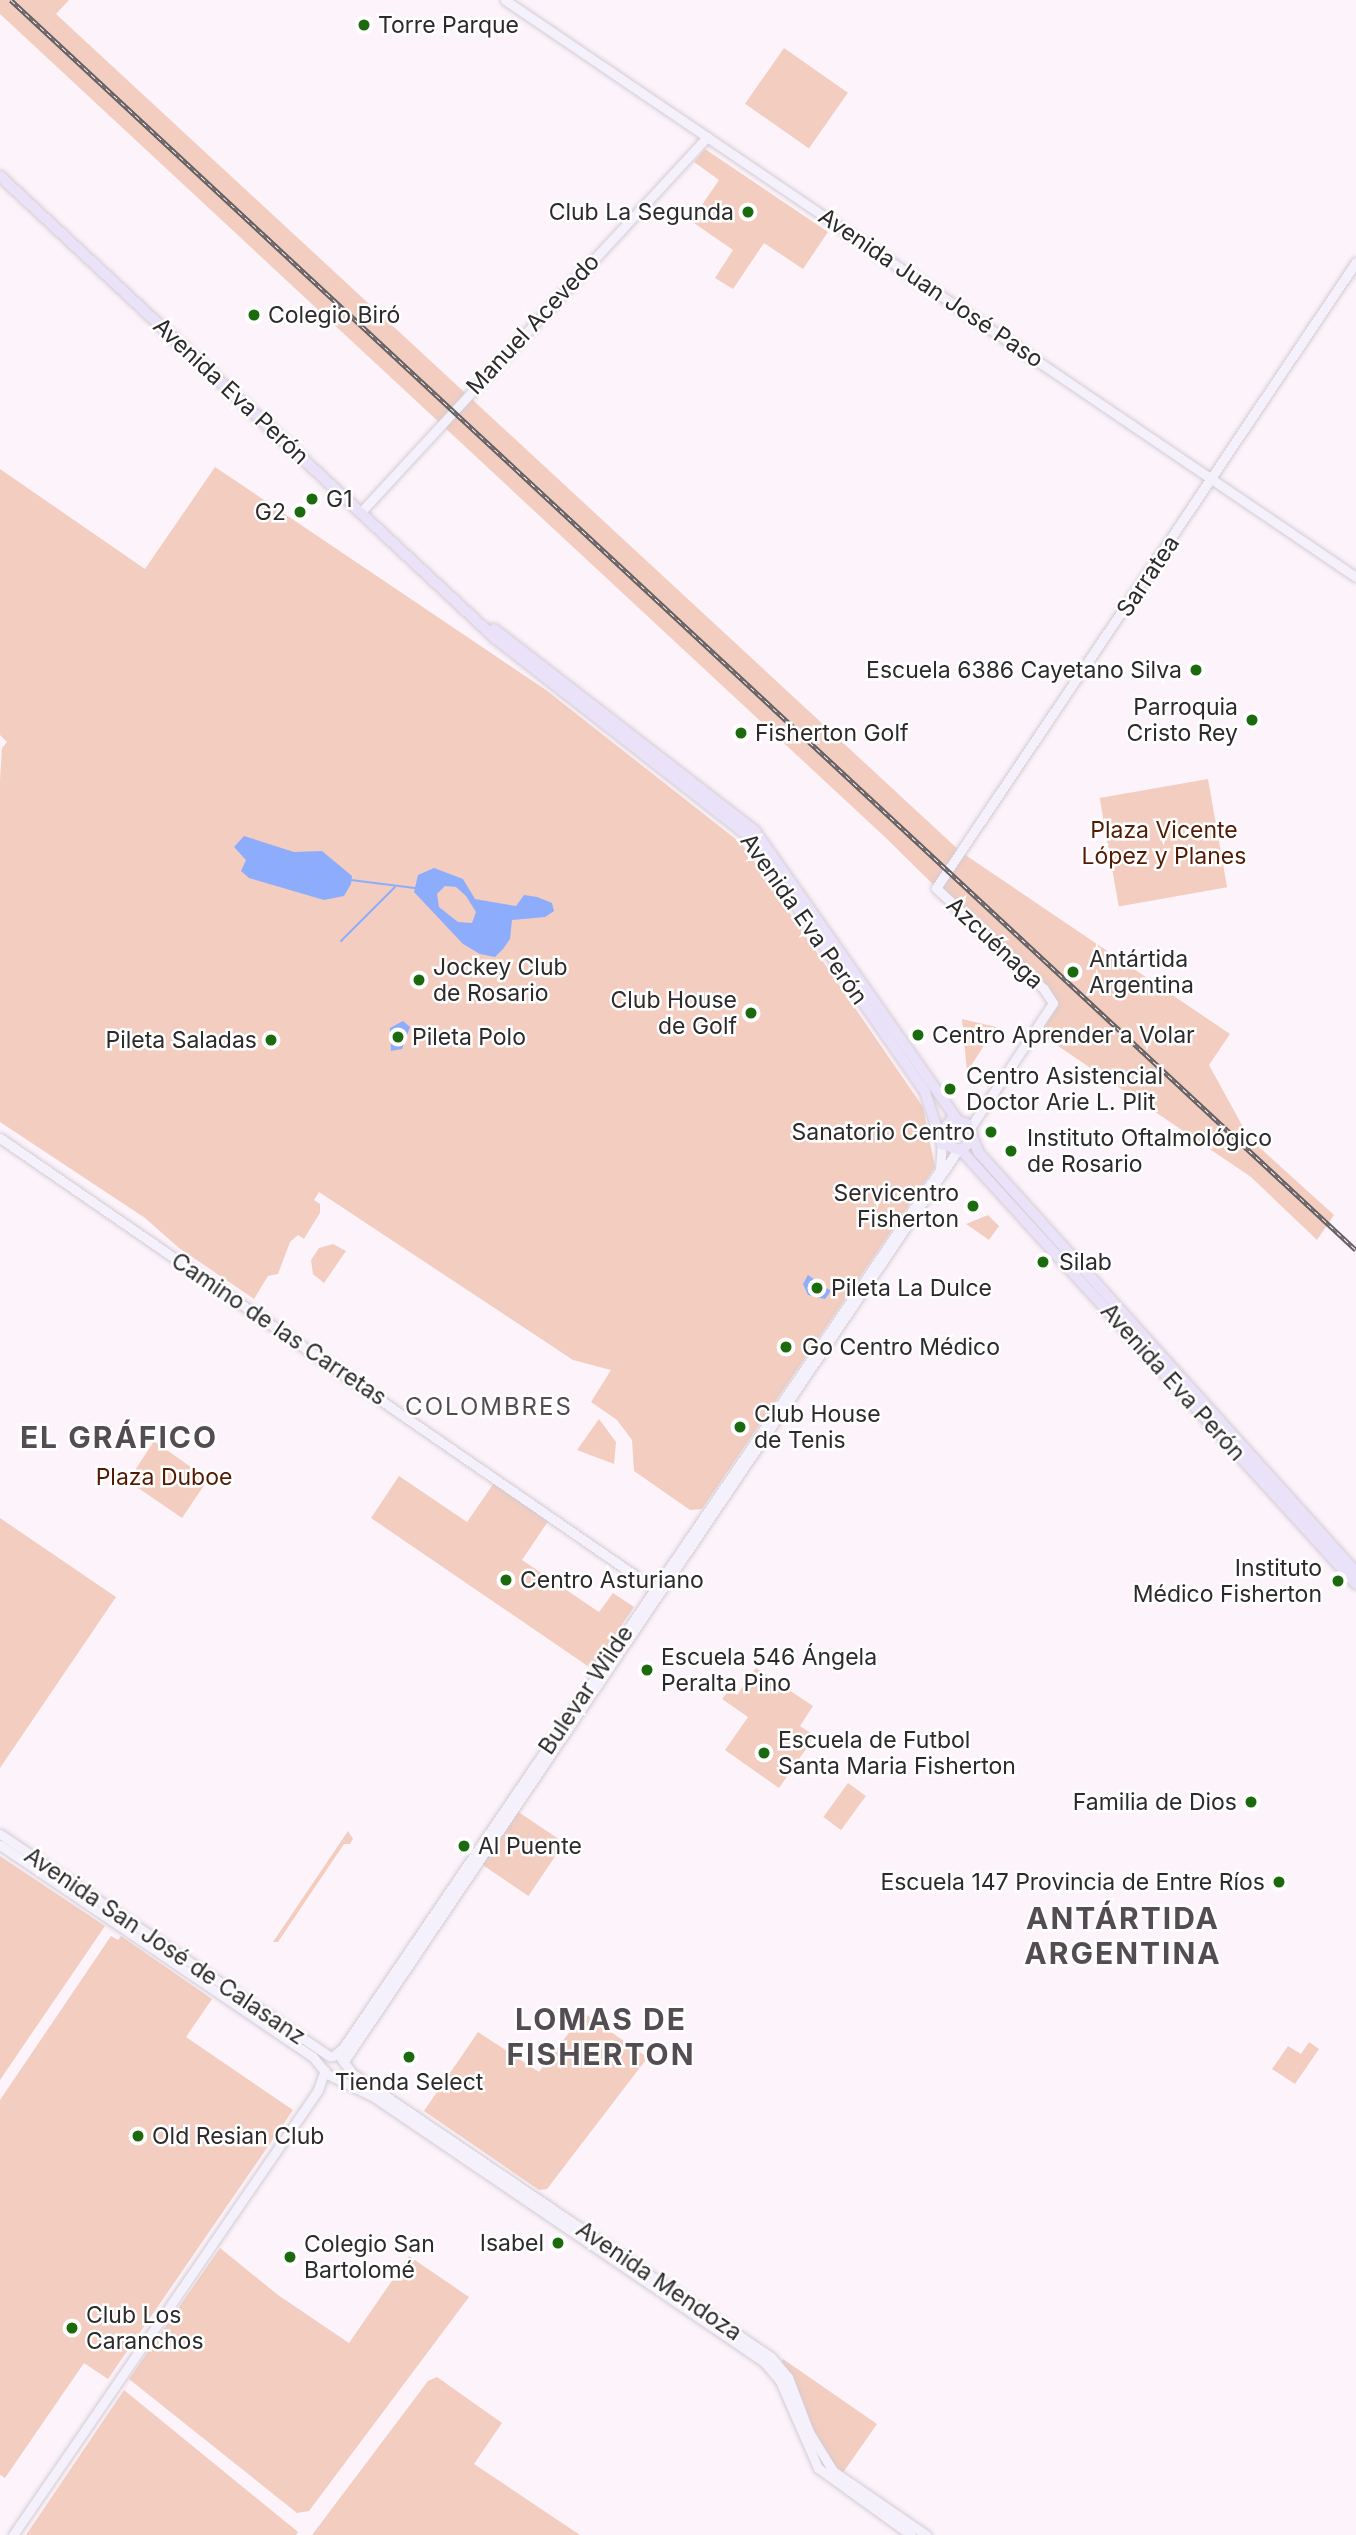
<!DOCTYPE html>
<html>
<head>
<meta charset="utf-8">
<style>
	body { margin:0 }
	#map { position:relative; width:1356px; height:2535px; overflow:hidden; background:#fdf4fb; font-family:Inter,sans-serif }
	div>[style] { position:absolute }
	.green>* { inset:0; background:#f3cdc0; transform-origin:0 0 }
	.water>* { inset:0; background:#8dadfc }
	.stream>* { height:2px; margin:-1px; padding:0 1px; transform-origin:1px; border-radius:1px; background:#8dadfc }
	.roads { filter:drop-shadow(0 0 2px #d4ccd2) drop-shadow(0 0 2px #d4ccd2) }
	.secondary>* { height:9px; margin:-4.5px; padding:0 4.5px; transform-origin:4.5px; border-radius:4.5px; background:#f4f1fc }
	.primary>* { height:10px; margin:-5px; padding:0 5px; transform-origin:5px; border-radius:5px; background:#e9e2f9 }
	.rail>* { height:4.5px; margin-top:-2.25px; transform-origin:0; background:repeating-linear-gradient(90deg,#fff 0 5px,#635f62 0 10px); box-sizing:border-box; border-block:2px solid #635f62 }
	.dots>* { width:19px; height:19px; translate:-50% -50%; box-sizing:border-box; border:4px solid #fff; border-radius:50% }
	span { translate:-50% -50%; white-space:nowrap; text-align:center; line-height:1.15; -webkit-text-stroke:5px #fff; paint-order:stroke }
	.poi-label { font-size:23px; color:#2d2a2c }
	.left { translate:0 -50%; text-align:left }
	.right { translate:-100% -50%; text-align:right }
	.street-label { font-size:23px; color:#2d2a2c }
	.park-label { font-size:23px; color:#531b03 }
	.neighbourhood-label { font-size:24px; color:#534d52; letter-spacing:2px }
	.district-label { font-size:30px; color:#534d52; font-weight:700; letter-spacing:2px }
</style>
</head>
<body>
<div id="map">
	<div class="green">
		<i style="clip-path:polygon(0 0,69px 0,56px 14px,961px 852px,1230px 1034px,1209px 1065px,1249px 1138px,1334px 1215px,1317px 1240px,1251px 1177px,1036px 1031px,1053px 1003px,887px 839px,0 14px)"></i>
		<i style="left:784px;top:48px;width:78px;height:68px;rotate:35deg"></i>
		<i style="clip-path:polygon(705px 149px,828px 232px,803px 269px,764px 243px,733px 289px,715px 278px,733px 250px,691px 221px,719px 180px,694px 162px)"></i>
		<i style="clip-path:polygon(215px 467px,546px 690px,742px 844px,923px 1107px,935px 1167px,702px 1509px,690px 1510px,634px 1471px,632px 1440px,617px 1420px,591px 1402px,611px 1370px,573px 1360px,319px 1192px,314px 1200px,320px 1204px,320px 1213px,313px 1224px,304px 1239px,298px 1235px,290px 1242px,278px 1274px,268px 1276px,254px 1299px,179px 1248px,145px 1218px,0 1122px,0 780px,2px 748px,7px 742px,0 735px,0 469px,145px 569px)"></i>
		<i style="left:1208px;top:779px;width:110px;height:110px;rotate:80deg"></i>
		<i style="clip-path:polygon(962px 1019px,996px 1027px,967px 1072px)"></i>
		<i style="clip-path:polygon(988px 1215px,999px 1226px,989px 1240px,966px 1224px)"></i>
		<i style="clip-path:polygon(333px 1244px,346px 1251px,324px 1283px,313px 1274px,311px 1260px,319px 1248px)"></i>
		<i style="clip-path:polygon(599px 1419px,616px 1442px,614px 1464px,577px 1450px)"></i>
		<i style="clip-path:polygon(154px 1441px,205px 1477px,205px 1484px,182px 1518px,128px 1481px)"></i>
		<i style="clip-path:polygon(399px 1476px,467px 1522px,494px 1483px,549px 1520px,522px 1560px,599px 1612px,613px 1593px,634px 1607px,592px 1669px,371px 1518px)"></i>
		<i style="clip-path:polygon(0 1518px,116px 1597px,0 1768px)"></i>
		<i style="clip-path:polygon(756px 1668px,813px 1706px,800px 1726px,815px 1736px,779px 1788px,725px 1750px,748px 1717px,722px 1699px,729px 1690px,737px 1695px)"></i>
		<i style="left:848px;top:1783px;width:22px;height:42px;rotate:36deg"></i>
		<i style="left:517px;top:1811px;width:57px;height:64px;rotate:34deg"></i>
		<i style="clip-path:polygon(348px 1831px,353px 1839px,350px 1844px,344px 1844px,278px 1942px,273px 1942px)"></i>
		<i style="clip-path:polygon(0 1856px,105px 1926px,0 2080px)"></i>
		<i style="clip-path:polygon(111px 1936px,118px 1940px,121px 1936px,212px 1999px,186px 2037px,293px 2110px,108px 2379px,84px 2363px,5px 2478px,0 2475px,0 2100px)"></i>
		<i style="clip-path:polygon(584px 2013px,644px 2055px,645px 2061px,547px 2189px,539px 2190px,424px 2111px,478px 2032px,539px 2072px)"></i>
		<i style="clip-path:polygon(1309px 2042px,1319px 2049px,1295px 2084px,1272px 2069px,1288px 2046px,1301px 2054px)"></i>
		<i style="clip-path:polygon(220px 2248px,278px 2295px,349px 2343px,409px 2256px,469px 2297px,309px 2511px,297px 2513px,129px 2379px)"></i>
		<i style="clip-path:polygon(783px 2359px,877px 2424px,840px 2477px,833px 2471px,779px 2365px)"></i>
		<i style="clip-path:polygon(437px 2377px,502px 2423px,474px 2464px,580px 2535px,312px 2535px,428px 2381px)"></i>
		<i style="clip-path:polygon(124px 2390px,298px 2532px,296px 2535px,26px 2535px)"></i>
	</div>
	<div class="water">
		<i style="clip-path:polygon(244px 836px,294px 852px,322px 851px,352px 876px,351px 884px,344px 896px,324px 900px,249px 878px,241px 871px,246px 860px,234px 847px)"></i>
		<i style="clip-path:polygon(evenodd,434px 868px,463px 879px,475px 899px,516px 906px,524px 895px,537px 897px,552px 903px,554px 911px,545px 917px,512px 920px,510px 939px,503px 949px,495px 957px,480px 954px,463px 944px,414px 892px,418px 875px,434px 868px,445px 886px,456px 887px,466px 896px,476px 912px,472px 923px,458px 922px,439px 907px,437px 894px,445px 886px)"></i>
		<i style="clip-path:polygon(403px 1021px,410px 1027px,402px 1049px,391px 1051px,390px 1028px)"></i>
		<i style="clip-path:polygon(808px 1275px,831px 1291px,825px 1299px,808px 1295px,803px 1284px)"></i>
	</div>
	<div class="stream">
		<i style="left:351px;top:880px;width:64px;rotate:7.2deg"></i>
		<i style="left:341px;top:941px;width:76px;rotate:-45deg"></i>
	</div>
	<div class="roads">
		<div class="secondary">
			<i style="left:505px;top:0;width:1028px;rotate:34.14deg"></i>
			<i style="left:360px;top:513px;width:512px;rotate:-47.3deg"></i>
			<i style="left:970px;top:1128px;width:150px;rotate:-56.4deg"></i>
			<i style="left:1053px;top:1003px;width:17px;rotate:-123deg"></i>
			<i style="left:1044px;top:989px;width:148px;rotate:-136.9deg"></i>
			<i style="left:936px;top:888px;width:754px;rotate:-56.14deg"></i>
			<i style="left:0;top:1138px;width:800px;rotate:34.56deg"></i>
			<i style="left:0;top:1834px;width:398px;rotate:34deg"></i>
			<i style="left:0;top:1845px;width:378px;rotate:34.1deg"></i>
			<i style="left:313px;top:2057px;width:22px;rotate:51deg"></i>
			<i style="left:327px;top:2074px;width:52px;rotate:26.1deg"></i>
			<i style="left:374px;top:2097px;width:473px;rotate:34.2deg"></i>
			<i style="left:765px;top:2363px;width:23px;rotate:50deg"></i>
			<i style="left:780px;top:2381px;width:95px;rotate:66.4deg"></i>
			<i style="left:818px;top:2468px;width:115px;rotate:35.8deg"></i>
			<i style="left:333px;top:2056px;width:13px;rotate:-39deg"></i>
			<i style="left:343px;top:2048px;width:1062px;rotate:-55.79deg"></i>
			<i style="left:940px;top:1170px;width:26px;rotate:-86deg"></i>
			<i style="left:340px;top:2057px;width:21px;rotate:53deg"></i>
			<i style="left:353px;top:2074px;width:505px;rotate:34.1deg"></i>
			<i style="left:771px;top:2357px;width:26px;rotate:50deg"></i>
			<i style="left:788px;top:2377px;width:59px;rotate:69.1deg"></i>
			<i style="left:809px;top:2432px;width:46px;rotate:58.4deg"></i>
			<i style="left:833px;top:2471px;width:113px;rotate:34.5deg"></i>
			<i style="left:344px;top:2061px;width:1097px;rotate:-56.03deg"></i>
			<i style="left:13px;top:2535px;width:539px;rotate:-55.57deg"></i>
			<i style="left:318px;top:2090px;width:21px;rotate:-71deg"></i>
		</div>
		<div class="primary">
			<i style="left:0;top:176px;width:679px;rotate:43.03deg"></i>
			<i style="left:496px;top:639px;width:320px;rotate:38deg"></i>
			<i style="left:748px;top:836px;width:311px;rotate:55.3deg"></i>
			<i style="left:925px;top:1092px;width:55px;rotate:71.9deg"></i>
			<i style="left:942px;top:1144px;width:20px;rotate:18deg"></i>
			<i style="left:961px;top:1150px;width:11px;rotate:-41deg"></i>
			<i style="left:969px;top:1143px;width:10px;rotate:-73deg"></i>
			<i style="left:494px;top:629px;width:330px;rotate:37.7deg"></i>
			<i style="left:755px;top:831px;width:352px;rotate:55deg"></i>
			<i style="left:940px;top:1134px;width:19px;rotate:-51deg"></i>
			<i style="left:952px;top:1119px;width:16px;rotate:18deg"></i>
			<i style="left:967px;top:1124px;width:31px;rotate:68deg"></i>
			<i style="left:979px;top:1153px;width:564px;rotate:48.02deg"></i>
			<i style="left:961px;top:1150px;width:587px;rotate:47.69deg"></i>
		</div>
	</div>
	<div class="rail">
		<i style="left:11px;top:0;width:1836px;rotate:42.9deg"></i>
	</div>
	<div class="dots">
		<i style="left:364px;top:25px;background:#1b6b0e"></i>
		<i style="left:748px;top:212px;background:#1b6b0e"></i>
		<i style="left:254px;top:315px;background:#1b6b0e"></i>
		<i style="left:312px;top:499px;background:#1b6b0e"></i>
		<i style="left:300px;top:512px;background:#1b6b0e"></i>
		<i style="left:1196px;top:670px;background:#1b6b0e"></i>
		<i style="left:1252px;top:720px;background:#1b6b0e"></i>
		<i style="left:741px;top:733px;background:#1b6b0e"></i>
		<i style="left:1073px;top:972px;background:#1b6b0e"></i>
		<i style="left:419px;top:980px;background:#1b6b0e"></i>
		<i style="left:751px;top:1013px;background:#1b6b0e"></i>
		<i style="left:918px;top:1035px;background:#1b6b0e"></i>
		<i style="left:398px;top:1037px;background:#1b6b0e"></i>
		<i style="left:271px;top:1040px;background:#1b6b0e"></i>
		<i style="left:950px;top:1089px;background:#1b6b0e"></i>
		<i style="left:991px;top:1132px;background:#1b6b0e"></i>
		<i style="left:1011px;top:1151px;background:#1b6b0e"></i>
		<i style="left:973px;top:1206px;background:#1b6b0e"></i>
		<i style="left:1043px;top:1262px;background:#1b6b0e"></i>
		<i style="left:817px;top:1288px;background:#1b6b0e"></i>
		<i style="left:786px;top:1347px;background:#1b6b0e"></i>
		<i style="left:740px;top:1427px;background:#1b6b0e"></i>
		<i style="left:506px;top:1580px;background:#1b6b0e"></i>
		<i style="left:1338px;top:1581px;background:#1b6b0e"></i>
		<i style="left:647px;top:1670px;background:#1b6b0e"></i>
		<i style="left:764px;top:1753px;background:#1b6b0e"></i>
		<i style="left:1251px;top:1802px;background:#1b6b0e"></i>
		<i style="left:464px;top:1846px;background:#1b6b0e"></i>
		<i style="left:1279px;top:1882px;background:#1b6b0e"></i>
		<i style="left:409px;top:2057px;background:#1b6b0e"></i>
		<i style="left:138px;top:2136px;background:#1b6b0e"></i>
		<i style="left:558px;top:2243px;background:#1b6b0e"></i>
		<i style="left:290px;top:2257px;background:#1b6b0e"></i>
		<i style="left:72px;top:2328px;background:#1b6b0e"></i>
	</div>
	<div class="poi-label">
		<span class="left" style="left:378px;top:25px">Torre Parque</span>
		<span class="right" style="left:734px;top:212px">Club La Segunda</span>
		<span class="left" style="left:268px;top:315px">Colegio Biró</span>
		<span class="left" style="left:326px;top:499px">G1</span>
		<span class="right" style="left:286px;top:512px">G2</span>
		<span class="right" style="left:1182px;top:670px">Escuela 6386 Cayetano Silva</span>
		<span class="right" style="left:1238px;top:720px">Parroquia<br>Cristo Rey</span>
		<span class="left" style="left:755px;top:733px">Fisherton Golf</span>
		<span class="left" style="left:1089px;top:972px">Antártida<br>Argentina</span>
		<span class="left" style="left:433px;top:980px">Jockey Club<br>de Rosario</span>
		<span class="right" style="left:737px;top:1013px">Club House<br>de Golf</span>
		<span class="left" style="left:932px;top:1035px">Centro Aprender a Volar</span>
		<span class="left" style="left:412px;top:1037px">Pileta Polo</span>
		<span class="right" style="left:257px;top:1040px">Pileta Saladas</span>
		<span class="left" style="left:966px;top:1089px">Centro Asistencial<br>Doctor Arie L. Plit</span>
		<span class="right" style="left:975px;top:1132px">Sanatorio Centro</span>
		<span class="left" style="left:1027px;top:1151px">Instituto Oftalmológico<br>de Rosario</span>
		<span class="right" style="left:959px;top:1206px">Servicentro<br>Fisherton</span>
		<span class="left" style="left:1059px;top:1262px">Silab</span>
		<span class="left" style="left:831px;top:1288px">Pileta La Dulce</span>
		<span class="left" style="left:802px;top:1347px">Go Centro Médico</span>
		<span class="left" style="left:754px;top:1427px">Club House<br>de Tenis</span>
		<span class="right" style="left:1322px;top:1581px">Instituto<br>Médico Fisherton</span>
		<span class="left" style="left:520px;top:1580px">Centro Asturiano</span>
		<span class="left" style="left:661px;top:1670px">Escuela 546 Ángela<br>Peralta Pino</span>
		<span class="left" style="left:778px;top:1753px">Escuela de Futbol<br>Santa Maria Fisherton</span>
		<span class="right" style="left:1237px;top:1802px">Familia de Dios</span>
		<span class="left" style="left:478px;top:1846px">Al Puente</span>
		<span class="right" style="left:1265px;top:1882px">Escuela 147 Provincia de Entre Ríos</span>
		<span style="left:409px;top:2082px">Tienda Select</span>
		<span class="left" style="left:152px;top:2136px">Old Resian Club</span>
		<span class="right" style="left:544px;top:2243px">Isabel</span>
		<span class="left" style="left:304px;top:2257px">Colegio San<br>Bartolomé</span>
		<span class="left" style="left:86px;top:2328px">Club Los<br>Caranchos</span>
	</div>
	<div class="street-label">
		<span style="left:931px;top:288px;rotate:34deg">Avenida Juan José Paso</span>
		<span style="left:533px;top:324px;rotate:-47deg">Manuel Acevedo</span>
		<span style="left:231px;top:391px;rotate:43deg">Avenida Eva Perón</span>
		<span style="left:1148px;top:576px;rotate:-56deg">Sarratea</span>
		<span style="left:804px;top:919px;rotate:55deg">Avenida Eva Perón</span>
		<span style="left:995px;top:943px;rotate:43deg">Azcuénaga</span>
		<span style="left:279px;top:1329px;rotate:34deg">Camino de las Carretas</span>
		<span style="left:1173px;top:1382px;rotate:48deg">Avenida Eva Perón</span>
		<span style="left:586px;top:1690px;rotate:-56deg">Bulevar Wilde</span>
		<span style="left:165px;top:1946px;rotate:34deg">Avenida San José de Calasanz</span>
		<span style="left:659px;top:2281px;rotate:34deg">Avenida Mendoza</span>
	</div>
	<div class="park-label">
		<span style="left:1164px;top:843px">Plaza Vicente<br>López y Planes</span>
		<span style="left:164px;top:1477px">Plaza Duboe</span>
	</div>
	<div class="neighbourhood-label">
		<span style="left:489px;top:1407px">COLOMBRES</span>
	</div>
	<div class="district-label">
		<span style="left:119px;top:1437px">EL GRÁFICO</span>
		<span style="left:1123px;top:1935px">ANTÁRTIDA<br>ARGENTINA</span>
		<span style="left:601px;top:2036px">LOMAS DE<br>FISHERTON</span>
	</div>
</div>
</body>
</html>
